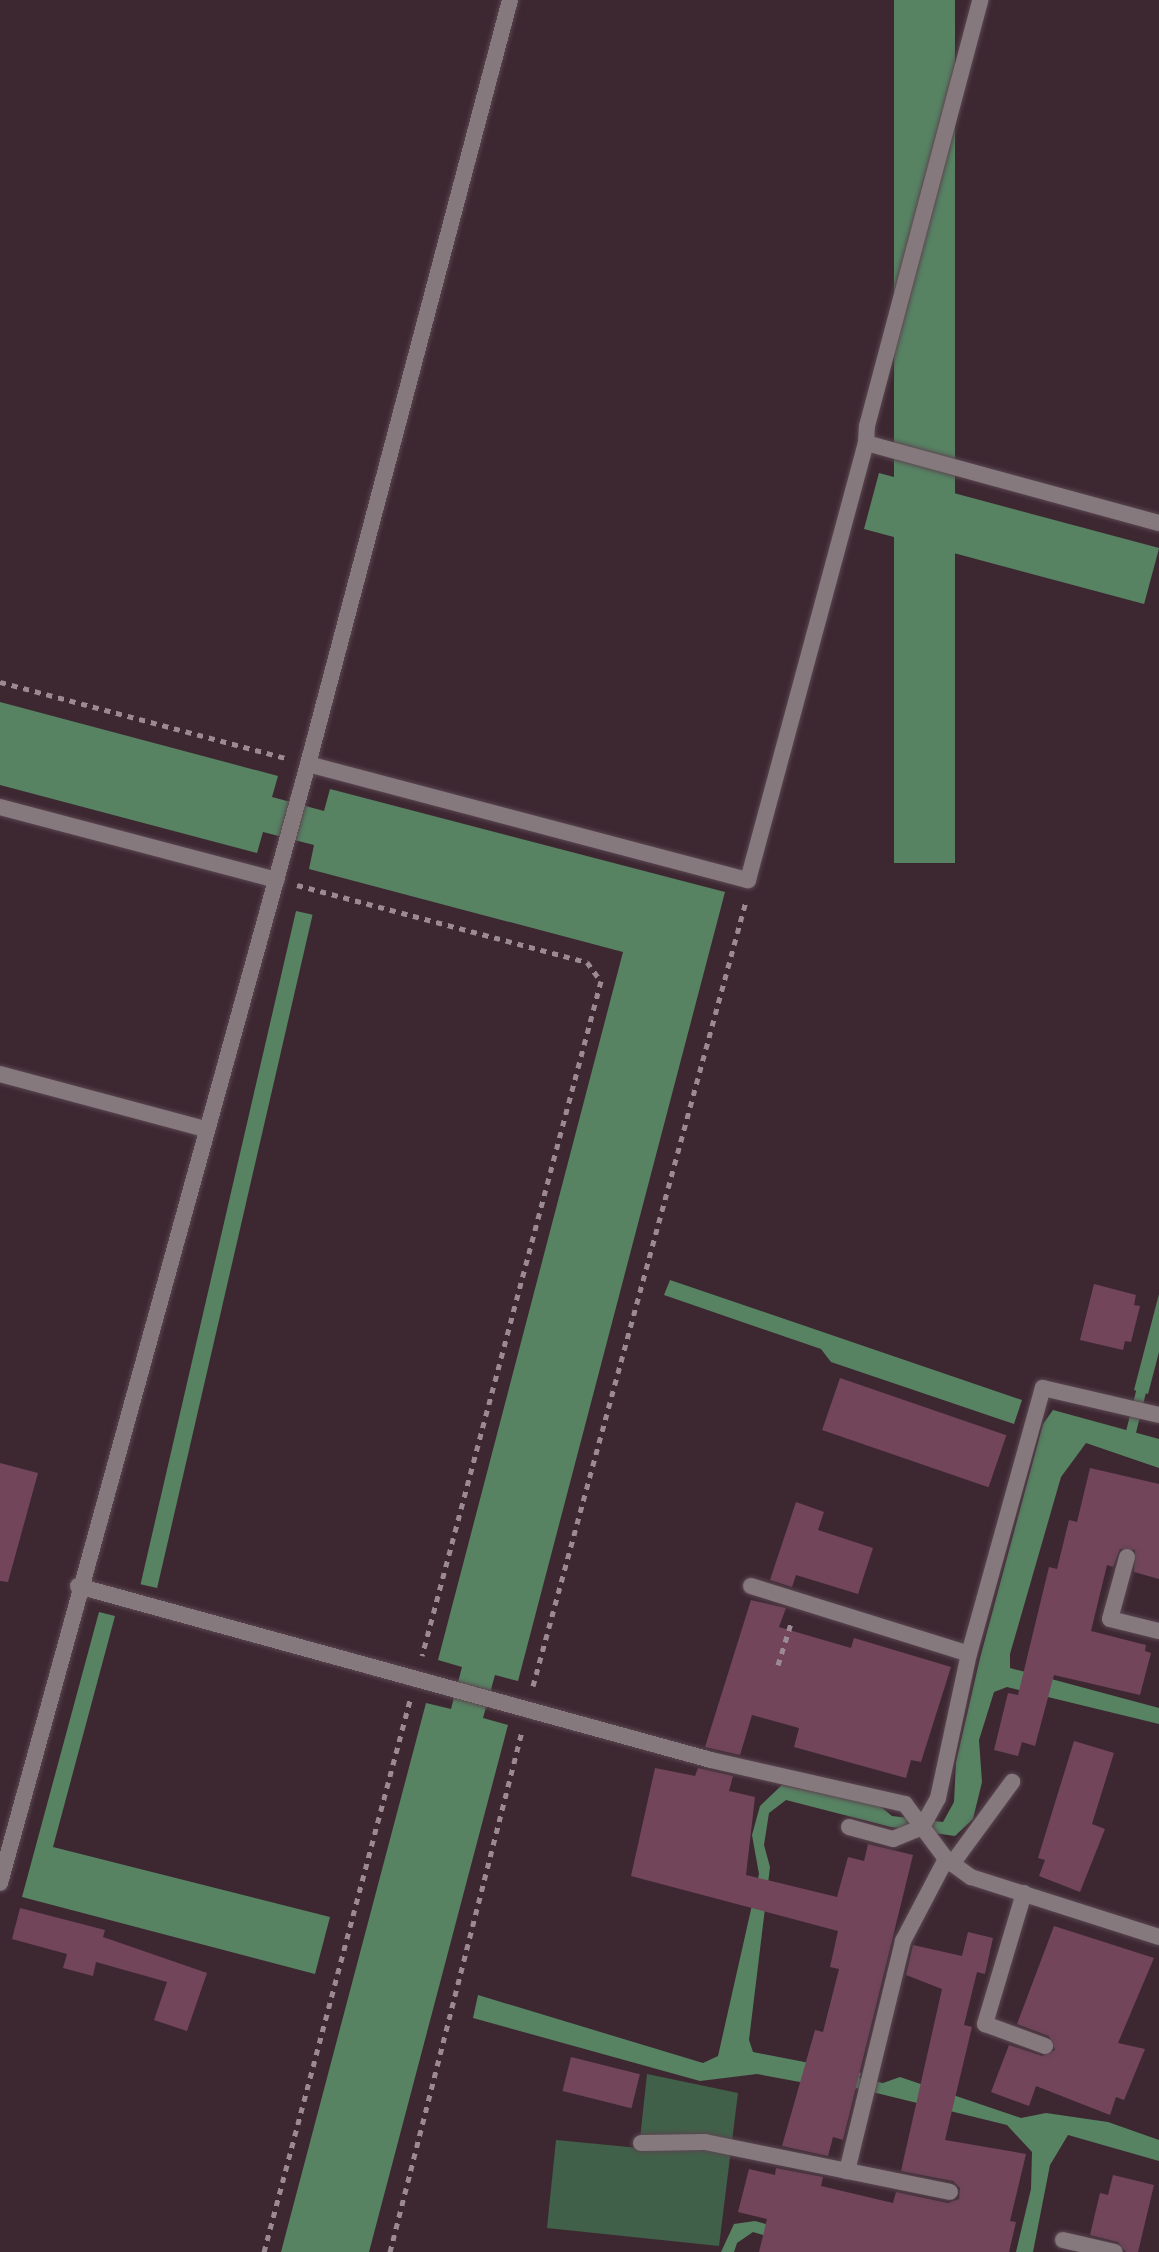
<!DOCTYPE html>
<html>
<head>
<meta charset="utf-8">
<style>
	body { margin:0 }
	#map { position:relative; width:1159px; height:2252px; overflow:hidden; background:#3d2832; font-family:Mulish,sans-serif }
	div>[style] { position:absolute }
	.green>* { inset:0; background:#416049 }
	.water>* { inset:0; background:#578363; transform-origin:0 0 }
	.stream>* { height:10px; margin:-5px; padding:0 5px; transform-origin:5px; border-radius:5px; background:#578363 }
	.building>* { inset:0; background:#72455b; transform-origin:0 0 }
	.path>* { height:5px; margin-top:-2.5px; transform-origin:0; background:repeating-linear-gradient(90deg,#9c8a92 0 6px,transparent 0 12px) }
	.roads { filter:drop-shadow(0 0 2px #5a4650) drop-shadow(0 0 2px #5a4650) }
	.lane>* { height:16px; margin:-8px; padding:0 8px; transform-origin:8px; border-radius:8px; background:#85797e }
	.street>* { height:16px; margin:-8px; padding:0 8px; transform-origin:8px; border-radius:8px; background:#85797e }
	span { translate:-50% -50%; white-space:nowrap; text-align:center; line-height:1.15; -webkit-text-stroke:8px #3d2832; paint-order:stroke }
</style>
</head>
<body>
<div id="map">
	<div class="green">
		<i style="clip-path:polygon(647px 2074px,738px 2093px,719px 2246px,547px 2228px,556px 2140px,639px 2148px)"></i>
	</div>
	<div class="water">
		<i style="left:894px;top:0;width:61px;height:863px"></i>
		<i style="left:879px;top:473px;width:290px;height:58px;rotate:15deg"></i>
		<i style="clip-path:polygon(0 702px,278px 776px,272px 797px,324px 811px,330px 789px,725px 892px,518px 1681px,495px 1675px,483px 1718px,508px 1725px,369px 2252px,281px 2252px,426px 1703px,451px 1709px,462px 1667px,438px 1660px,623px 952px,309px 869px,314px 845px,263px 832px,257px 853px,0 785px)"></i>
		<i style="left:296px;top:911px;width:17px;height:691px;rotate:13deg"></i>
		<i style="clip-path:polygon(670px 1280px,1022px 1400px,1014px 1424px,831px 1362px,821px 1349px,664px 1295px)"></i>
		<i style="clip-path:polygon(1159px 1294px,1159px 1352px,1148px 1394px,1134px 1390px)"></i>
		<i style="clip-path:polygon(1053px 1410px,1159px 1439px,1159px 1468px,1086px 1443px,1061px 1477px,1010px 1654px,1010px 1668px,1159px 1708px,1159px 1724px,1007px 1687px,994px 1692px,979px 1740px,982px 1782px,973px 1819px,955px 1836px,891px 1827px,786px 1800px,769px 1813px,764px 1845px,770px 1867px,749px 2040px,753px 2052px,861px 2073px,859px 2078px,883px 2083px,900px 2077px,1021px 2118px,1046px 2113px,1108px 2122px,1159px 2140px,1159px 2161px,1068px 2135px,1050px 2165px,1033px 2252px,1016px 2252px,1031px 2189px,1032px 2152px,1007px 2125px,856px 2088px,854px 2092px,757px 2074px,700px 2081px,473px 2018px,478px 1995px,703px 2063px,718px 2056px,759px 1874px,752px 1835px,760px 1806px,782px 1785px,880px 1806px,892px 1816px,943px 1822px,954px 1802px,956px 1762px,980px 1658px,1043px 1424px)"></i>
		<i style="clip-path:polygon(99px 1612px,115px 1616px,53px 1847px,330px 1917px,315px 1974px,22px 1897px)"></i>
		<i style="clip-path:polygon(755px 2221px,870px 2252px,821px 2252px,753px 2232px,737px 2243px,734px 2252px,721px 2252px,734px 2224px)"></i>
	</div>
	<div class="stream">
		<i style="left:1131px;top:1432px;width:41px;rotate:-76deg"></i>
	</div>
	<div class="building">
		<i style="clip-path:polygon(1094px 1284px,1136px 1295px,1134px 1305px,1140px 1306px,1131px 1342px,1125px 1341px,1123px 1350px,1080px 1340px)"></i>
		<i style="left:840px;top:1378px;width:176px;height:55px;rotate:19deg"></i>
		<i style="clip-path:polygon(0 1463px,38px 1473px,8px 1582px,0 1581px)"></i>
		<i style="clip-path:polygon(1090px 1468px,1159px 1484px,1159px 1579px,1134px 1572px,1135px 1550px,1120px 1549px,1113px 1567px,1107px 1565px,1091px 1631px,1146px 1645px,1145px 1651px,1151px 1653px,1140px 1695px,1054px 1675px,1035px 1746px,1022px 1742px,1018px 1756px,994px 1750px,1008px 1693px,1018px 1695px,1049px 1567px,1057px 1569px,1069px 1520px,1077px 1522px)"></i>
		<i style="clip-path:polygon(796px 1502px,824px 1512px,818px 1530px,873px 1548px,858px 1594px,796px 1575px,792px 1587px,770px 1580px)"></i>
		<i style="clip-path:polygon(751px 1600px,786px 1608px,779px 1627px,851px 1648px,854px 1638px,951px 1667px,921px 1762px,911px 1760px,906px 1778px,794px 1747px,799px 1728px,752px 1715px,740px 1755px,705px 1747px)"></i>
		<i style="clip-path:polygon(1074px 1741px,1114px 1753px,1092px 1824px,1105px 1829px,1080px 1892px,1039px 1876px,1045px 1860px,1038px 1858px)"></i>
		<i style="clip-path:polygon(655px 1768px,695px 1776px,698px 1768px,733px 1776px,729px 1791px,755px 1797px,746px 1875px,837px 1897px,848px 1857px,864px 1861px,868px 1844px,913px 1855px,843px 2140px,833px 2137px,828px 2156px,782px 2146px,815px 2030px,823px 2032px,839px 1969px,830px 1967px,838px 1931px,631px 1876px)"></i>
		<i style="clip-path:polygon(20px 1908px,105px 1930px,103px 1937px,207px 1973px,187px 2031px,154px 2020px,167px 1982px,96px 1962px,93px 1976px,63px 1968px,67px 1954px,12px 1939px)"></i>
		<i style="clip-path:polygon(1054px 1926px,1154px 1958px,1118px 2043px,1145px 2049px,1124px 2100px,1116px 2097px,1110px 2115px,1036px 2086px,1029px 2106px,991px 2092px,1009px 2045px,1042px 2056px,1055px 2050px,1049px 2036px,1017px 2024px)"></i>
		<i style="clip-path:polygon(968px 1932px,993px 1938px,985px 1974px,977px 1972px,964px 2025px,972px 2027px,945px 2140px,1026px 2154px,1010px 2221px,1016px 2222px,1009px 2252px,759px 2252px,767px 2219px,738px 2212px,749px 2169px,775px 2175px,776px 2168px,823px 2177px,821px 2186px,893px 2203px,896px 2192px,948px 2203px,959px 2199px,960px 2188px,953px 2181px,901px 2171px,942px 1989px,906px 1975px,913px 1945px,962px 1956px)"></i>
		<i style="left:571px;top:2057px;width:71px;height:35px;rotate:14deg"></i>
		<i style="clip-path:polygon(1113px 2175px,1154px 2185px,1138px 2252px,1126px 2252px,1118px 2242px,1090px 2235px,1100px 2193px,1108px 2195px)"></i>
	</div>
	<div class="path">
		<i style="left:0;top:682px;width:295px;rotate:14.9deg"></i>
		<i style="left:297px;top:885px;width:300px;rotate:14.9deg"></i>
		<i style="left:587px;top:962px;width:24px;rotate:54deg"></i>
		<i style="left:601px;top:981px;width:698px;rotate:104.85deg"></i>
		<i style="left:778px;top:1665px;width:47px;rotate:-72.7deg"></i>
		<i style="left:533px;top:1686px;width:813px;rotate:-74.82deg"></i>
		<i style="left:264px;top:2252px;width:571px;rotate:-75.18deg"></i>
		<i style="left:390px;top:2252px;width:537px;rotate:-75.78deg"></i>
	</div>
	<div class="roads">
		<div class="lane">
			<i style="left:849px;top:1827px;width:46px;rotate:15.3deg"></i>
			<i style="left:893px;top:1839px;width:31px;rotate:-22deg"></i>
			<i style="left:952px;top:1864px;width:102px;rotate:-53.8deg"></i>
			<i style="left:641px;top:2143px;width:64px;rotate:-0.9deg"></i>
			<i style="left:705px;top:2142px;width:250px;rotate:11.5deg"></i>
		</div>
		<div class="street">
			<i style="left:866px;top:443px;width:17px;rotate:-87deg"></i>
			<i style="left:867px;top:426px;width:441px;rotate:-75.1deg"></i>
			<i style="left:308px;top:764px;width:455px;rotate:14.8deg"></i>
			<i style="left:748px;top:880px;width:453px;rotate:-74.9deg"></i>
			<i style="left:866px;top:443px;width:304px;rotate:15.3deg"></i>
			<i style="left:0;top:807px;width:286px;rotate:14.8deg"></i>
			<i style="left:0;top:1074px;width:212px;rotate:15deg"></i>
			<i style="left:1127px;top:1557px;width:64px;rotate:105.3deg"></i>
			<i style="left:1110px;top:1619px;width:50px;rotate:13.8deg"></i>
			<i style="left:78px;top:1586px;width:656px;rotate:15.37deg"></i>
			<i style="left:711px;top:1760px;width:199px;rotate:12.8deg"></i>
			<i style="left:905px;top:1804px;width:69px;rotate:53.3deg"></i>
			<i style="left:946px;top:1859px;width:31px;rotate:36deg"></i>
			<i style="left:971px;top:1877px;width:197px;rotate:17.7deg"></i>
			<i style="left:751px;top:1586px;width:228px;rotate:17.3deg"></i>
			<i style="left:922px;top:1827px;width:33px;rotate:-61deg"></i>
			<i style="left:938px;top:1798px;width:147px;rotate:-77.9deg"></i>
			<i style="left:969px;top:1654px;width:276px;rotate:-74.5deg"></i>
			<i style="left:1043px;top:1388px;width:119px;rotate:13.1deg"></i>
			<i style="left:0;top:1883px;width:1161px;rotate:-74.61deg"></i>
			<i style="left:308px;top:764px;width:790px;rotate:-75.19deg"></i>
			<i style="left:1024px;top:1893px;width:137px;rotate:106.6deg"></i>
			<i style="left:985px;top:2024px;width:64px;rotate:20.1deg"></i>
			<i style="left:847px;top:2171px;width:237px;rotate:-76.3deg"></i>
			<i style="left:903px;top:1941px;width:93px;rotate:-62.3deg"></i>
			<i style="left:1063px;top:2240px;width:53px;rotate:13deg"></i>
		</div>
	</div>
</div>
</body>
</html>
